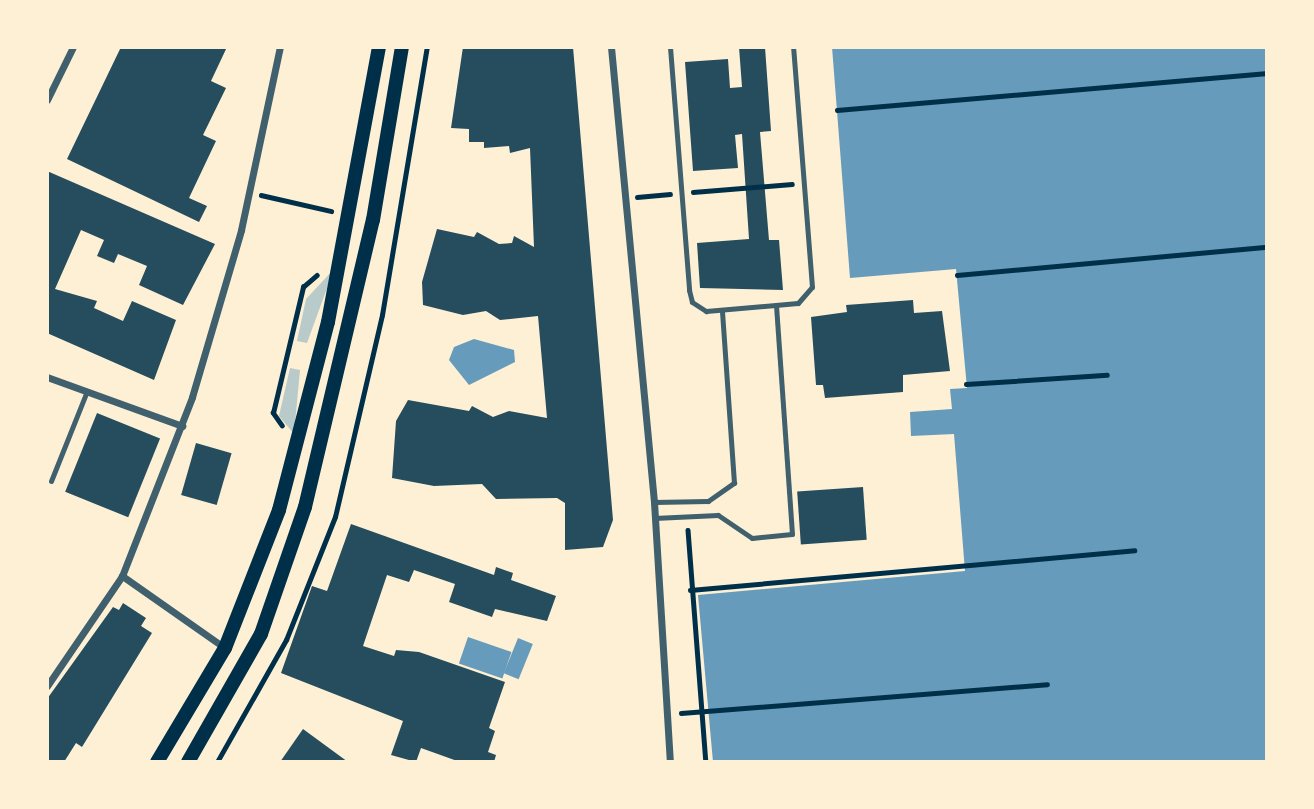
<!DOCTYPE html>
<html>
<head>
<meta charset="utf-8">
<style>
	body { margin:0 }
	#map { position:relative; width:1314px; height:809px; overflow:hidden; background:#fdf0d5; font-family:Karla,sans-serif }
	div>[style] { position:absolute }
	.green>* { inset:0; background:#b9caca }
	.water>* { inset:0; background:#669bbc; transform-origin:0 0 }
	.building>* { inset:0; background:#264d5e; transform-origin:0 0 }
	.path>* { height:4.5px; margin:-2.25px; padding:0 2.25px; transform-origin:2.25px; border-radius:2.25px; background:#003049 }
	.service>* { height:5px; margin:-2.5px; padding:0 2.5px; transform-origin:2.5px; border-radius:2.5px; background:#3f606c }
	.minor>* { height:7px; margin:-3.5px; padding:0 3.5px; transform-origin:3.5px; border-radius:3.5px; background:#3f606c }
	.secondary>* { height:14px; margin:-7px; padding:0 7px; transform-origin:7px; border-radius:7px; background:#003049 }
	span { translate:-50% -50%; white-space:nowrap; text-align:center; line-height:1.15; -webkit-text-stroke:5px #fdf0d5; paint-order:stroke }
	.frame { position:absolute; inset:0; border:49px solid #fdf0d5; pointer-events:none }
</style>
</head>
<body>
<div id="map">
	<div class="green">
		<i style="clip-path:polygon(334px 269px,307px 343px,297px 341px,306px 299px)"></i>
		<i style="clip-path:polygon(290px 368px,300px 370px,294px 434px,279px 416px)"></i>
	</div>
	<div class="water">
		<i style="clip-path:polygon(832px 47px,1267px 47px,1267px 762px,713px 762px,698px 595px,965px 571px,954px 434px,911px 436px,910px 412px,952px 409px,950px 389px,967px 388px,956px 269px,850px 278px)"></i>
		<i style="clip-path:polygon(474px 339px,514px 350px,515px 362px,469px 385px,449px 360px,454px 347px)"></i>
		<i style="left:468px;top:637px;width:46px;height:28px;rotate:19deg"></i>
		<i style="left:518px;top:638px;width:16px;height:38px;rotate:22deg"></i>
	</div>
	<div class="building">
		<i style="clip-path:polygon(121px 47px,227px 47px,211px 81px,226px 88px,203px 135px,216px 141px,189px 198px,207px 206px,199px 222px,67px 159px)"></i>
		<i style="clip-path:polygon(463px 47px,573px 47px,613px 520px,603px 547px,565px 550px,565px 503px,557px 498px,496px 499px,482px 484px,434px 486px,392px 478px,396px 421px,408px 400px,469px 411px,472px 406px,493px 417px,509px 411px,547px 418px,538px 316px,500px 320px,486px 311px,463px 315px,423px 305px,422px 282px,437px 229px,474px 237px,477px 232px,499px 244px,512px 243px,514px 236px,534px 247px,530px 148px,510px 153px,509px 146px,484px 148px,484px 142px,469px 142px,469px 129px,451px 128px)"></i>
		<i style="clip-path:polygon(739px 47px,765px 47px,771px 131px,760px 132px,769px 240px,779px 240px,783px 290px,700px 288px,697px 243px,749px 239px,742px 134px,735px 135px,738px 168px,693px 171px,685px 62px,728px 59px,730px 88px,742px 87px)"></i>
		<i style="clip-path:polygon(47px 171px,215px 244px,183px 305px,139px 285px,147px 266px,118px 254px,114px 263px,97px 256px,104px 240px,81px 230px,55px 289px,97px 301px,94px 308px,123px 321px,132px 301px,176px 320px,154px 380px,47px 333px)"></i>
		<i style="clip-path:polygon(913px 300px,914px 313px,942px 311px,950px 371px,903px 375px,903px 392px,825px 398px,823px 385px,816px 385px,811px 317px,847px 312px,846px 305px)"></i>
		<i style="left:97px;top:413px;width:68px;height:85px;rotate:22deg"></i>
		<i style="left:196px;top:443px;width:37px;height:54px;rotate:16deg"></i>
		<i style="left:863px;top:487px;width:53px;height:66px;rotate:86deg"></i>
		<i style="clip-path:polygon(351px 524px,494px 575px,496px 567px,513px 573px,511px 580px,556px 596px,547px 621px,495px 609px,492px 617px,449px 602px,455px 584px,414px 570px,409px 582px,387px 575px,363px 646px,394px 656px,396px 650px,419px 652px,505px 682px,489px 728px,495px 731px,488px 752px,496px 755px,494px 762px,460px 762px,421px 748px,416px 762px,391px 755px,403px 721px,281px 673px,312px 586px,327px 591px)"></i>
		<i style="clip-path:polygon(123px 603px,146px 618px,141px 626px,152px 633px,82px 747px,76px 743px,64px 762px,47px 762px,47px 699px,113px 607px,119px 610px)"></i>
		<i style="clip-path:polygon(303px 729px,348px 762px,280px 762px)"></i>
	</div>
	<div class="path">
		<i style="left:837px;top:110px;width:432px;rotate:-4.9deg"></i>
		<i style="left:693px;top:192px;width:99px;rotate:-4.6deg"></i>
		<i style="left:261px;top:195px;width:72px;rotate:12.9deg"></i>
		<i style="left:637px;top:197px;width:33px;rotate:-5deg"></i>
		<i style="left:957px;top:275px;width:311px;rotate:-5.2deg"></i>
		<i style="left:966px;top:384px;width:141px;rotate:-3.7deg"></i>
		<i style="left:282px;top:426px;width:16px;rotate:-125deg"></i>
		<i style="left:273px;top:413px;width:130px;rotate:-76.6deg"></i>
		<i style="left:303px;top:287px;width:18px;rotate:-41deg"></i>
		<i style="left:688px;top:530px;width:233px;rotate:85.6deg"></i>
		<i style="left:690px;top:590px;width:446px;rotate:-5.1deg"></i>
		<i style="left:681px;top:713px;width:367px;rotate:-4.5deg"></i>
		<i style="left:217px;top:762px;width:140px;rotate:-60.5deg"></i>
		<i style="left:286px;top:640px;width:132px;rotate:-68.3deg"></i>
		<i style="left:335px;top:517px;width:207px;rotate:-76.9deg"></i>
		<i style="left:382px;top:315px;width:272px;rotate:-80.5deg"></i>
	</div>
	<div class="service">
		<i style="left:670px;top:47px;width:244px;rotate:85.5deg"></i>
		<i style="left:689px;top:290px;width:12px;rotate:76deg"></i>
		<i style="left:692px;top:302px;width:17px;rotate:33deg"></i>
		<i style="left:706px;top:311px;width:92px;rotate:-5deg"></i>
		<i style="left:798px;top:303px;width:21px;rotate:-49deg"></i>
		<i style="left:812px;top:287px;width:241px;rotate:-94.5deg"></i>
		<i style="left:51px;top:481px;width:97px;rotate:-68.2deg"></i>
		<i style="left:654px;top:502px;width:54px;rotate:-1.1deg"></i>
		<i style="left:708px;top:501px;width:32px;rotate:-35deg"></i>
		<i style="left:734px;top:483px;width:172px;rotate:-94deg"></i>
		<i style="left:654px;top:518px;width:64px;rotate:-2.7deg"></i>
		<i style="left:718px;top:515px;width:41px;rotate:34.1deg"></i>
		<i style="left:752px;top:538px;width:40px;rotate:-5.7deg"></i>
		<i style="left:792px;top:534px;width:228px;rotate:-94deg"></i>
	</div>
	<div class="minor">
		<i style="left:611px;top:47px;width:457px;rotate:84.6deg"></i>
		<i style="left:654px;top:502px;width:260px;rotate:86.5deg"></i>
		<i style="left:47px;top:100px;width:59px;rotate:-63.9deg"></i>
		<i style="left:47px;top:377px;width:144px;rotate:19.9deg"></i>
		<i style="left:225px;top:648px;width:126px;rotate:-145deg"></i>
		<i style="left:122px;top:576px;width:192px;rotate:-68.6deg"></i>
		<i style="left:192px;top:397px;width:174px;rotate:-73.6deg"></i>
		<i style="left:241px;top:230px;width:187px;rotate:-78deg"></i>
		<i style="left:47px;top:686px;width:133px;rotate:-55.7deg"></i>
	</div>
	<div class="secondary">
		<i style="left:157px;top:762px;width:133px;rotate:-59.2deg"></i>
		<i style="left:225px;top:648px;width:148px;rotate:-68.6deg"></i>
		<i style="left:279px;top:510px;width:194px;rotate:-75.4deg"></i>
		<i style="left:328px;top:322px;width:280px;rotate:-79.5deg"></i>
		<i style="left:188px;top:762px;width:147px;rotate:-60.3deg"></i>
		<i style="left:261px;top:634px;width:134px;rotate:-70.9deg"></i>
		<i style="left:305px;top:507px;width:295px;rotate:-76.7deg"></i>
		<i style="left:373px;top:220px;width:175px;rotate:-80.5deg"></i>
	</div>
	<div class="frame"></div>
</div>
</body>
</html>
